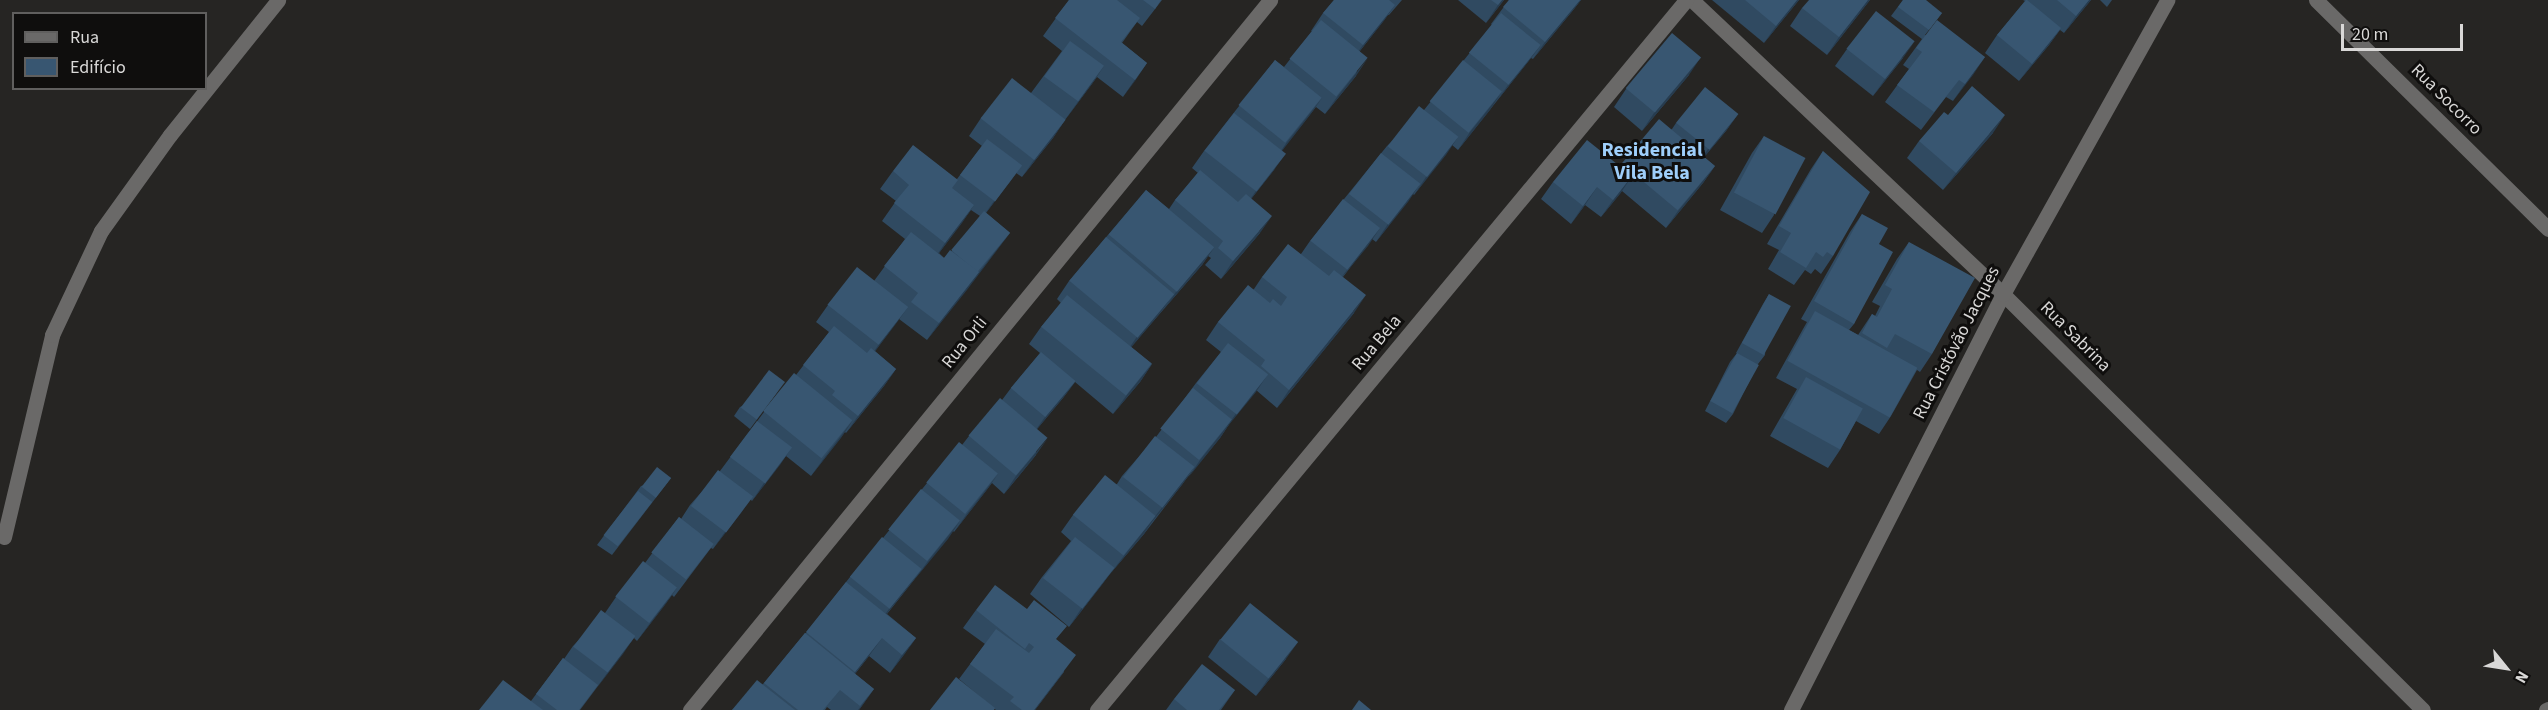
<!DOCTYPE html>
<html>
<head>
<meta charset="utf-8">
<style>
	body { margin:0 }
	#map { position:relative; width:2548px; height:710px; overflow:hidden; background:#262523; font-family:"Source Sans 3",sans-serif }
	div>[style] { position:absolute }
	.minor>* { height:15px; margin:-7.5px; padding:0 7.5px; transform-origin:7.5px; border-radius:7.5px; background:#6a6968 }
	.wall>* { inset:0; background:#304a61 }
	.shaded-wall>* { inset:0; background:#273c4f }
	.building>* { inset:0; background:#385671; transform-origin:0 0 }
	span { translate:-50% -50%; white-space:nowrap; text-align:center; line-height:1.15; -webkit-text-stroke:6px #0f0e0d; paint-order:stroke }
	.street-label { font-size:18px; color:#d9d8d7 }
	.neighbourhood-label { font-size:20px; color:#9ecefa; font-weight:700 }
	.legend { position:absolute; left:12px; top:12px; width:195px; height:78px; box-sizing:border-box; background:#0f0e0d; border:2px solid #605f5e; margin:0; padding:8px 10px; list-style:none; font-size:18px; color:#d9d8d7 }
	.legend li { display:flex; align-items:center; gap:12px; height:30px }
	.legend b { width:30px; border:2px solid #605f5e }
	.north { position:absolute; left:2476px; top:638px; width:60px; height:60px; -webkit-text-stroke:4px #0f0e0d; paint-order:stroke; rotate:120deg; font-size:16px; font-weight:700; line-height:24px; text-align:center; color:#d9d8d7 }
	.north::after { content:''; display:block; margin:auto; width:21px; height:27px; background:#d9d8d7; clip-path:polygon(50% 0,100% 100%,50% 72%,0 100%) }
	.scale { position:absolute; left:2341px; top:24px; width:122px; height:27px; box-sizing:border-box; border:3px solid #d9d8d7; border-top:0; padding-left:8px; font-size:18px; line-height:21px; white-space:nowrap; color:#d9d8d7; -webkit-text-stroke:4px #0f0e0d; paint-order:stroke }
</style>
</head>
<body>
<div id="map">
	<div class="minor">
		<i style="left:1692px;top:0;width:428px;rotate:43.4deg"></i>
		<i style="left:2003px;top:294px;width:591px;rotate:44.73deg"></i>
		<i style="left:2316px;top:0;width:326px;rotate:44.6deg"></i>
		<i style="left:4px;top:537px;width:208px;rotate:-76.6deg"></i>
		<i style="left:52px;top:335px;width:115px;rotate:-64.8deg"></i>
		<i style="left:101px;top:231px;width:118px;rotate:-54.3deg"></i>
		<i style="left:170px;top:135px;width:173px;rotate:-51.3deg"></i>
		<i style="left:690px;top:710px;width:917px;rotate:-50.75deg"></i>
		<i style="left:1097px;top:710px;width:923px;rotate:-50.32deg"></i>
		<i style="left:1791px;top:710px;width:467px;rotate:-63deg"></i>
		<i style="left:2003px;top:294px;width:337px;rotate:-60.8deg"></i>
		<i style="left:2546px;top:710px;width:2px;rotate:-27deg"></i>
	</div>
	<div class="wall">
		<i style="clip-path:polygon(evenodd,1069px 0,1162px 0,1142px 26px,1137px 22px,1122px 43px,1147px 63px,1123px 97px,1097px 77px,1065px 120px,1053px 138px,1022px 177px,1016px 173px,986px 213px,1010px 233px,927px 340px,899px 319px,875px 351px,896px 369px,884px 386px,846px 433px,845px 432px,811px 476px,786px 456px,752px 501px,750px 499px,713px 549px,711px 548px,674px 597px,672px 595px,637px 641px,634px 638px,580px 710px,479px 710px,531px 701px,563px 658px,564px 659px,573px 646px,605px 613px,616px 597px,645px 563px,679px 517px,681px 519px,690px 505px,720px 471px,764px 412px,796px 375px,829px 332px,816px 322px,828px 305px,874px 281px,905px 239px,882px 221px,896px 201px,880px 189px,893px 171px,957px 179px,982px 146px,969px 136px,981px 118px,1031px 93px,1062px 51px,1043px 36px,1069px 0,971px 210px,980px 216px,952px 251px,944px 258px,939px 253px,971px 210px)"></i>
		<i style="clip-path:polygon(1334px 0,1402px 0,1389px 15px,1388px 15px,1360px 51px,1356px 76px,1325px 114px,1316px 107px,1282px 150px,1274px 170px,1251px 199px,1260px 233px,1221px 279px,1205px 265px,1211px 258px,1208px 256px,1202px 265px,1131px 347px,1152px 364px,1140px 382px,1113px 414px,1075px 382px,1063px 398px,1037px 429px,1036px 455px,1004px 494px,992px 483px,954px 532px,953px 531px,887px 614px,916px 638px,890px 673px,869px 656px,855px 674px,874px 689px,859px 710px,831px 710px,827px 707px,825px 710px,732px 710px,763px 684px,805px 633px,806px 633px,850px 577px,883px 538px,927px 483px,962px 445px,969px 436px,1002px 400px,1011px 388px,1040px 353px,1029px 344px,1041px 327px,1061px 303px,1057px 299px,1069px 281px,1146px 190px,1169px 209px,1175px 200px,1198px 173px,1192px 168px,1204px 151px,1275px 60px,1284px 67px,1312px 31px,1311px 31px,1323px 13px)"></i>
		<i style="clip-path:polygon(1458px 0,1504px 0,1486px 23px)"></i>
		<i style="clip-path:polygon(1509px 0,1581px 0,1574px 9px,1533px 59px,1531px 58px,1458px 150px,1452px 145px,1414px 195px,1413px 194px,1376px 242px,1372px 239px,1343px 277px,1354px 313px,1277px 408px,1256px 390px,1232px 420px,1220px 438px,1187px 478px,1144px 534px,1110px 574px,1069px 627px,1030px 594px,1042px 577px,1071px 541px,1061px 532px,1073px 515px,1117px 484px,1122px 476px,1156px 437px,1196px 383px,1221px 352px,1206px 340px,1218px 322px,1254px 289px,1262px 277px,1301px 254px,1310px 241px,1387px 146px,1424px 110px,1492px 25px,1491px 24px)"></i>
		<i style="clip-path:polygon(1712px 0,1799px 0,1764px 43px)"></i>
		<i style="clip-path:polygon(1870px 0,1827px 55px,1790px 26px,1802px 8px)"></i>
		<i style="clip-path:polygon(1903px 0,1942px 13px,1925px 35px,1985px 57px,1953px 101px,1946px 97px,1921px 130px,1885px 102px,1909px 69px,1903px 65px,1922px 39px,1891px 16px)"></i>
		<i style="clip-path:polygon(2023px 0,2091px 0,2064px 33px,2060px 30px,2049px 45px,2019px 81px,1985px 53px,1997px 35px,2025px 1px)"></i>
		<i style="clip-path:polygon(2100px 0,2112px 0,2107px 7px)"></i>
		<i style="clip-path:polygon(1847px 49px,1903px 58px,1873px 96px,1835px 66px)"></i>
		<i style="clip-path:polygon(1689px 75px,1642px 131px,1614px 107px,1626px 89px)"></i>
		<i style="clip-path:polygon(1738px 114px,1726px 131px,1704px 157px,1715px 166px,1703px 183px,1666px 228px,1622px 191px,1601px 217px,1585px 205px,1571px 224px,1541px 199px,1553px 182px,1620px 167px,1622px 164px,1672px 129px,1676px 123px)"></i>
		<i style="clip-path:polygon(1993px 133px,1943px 190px,1907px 158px,1919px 141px)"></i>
		<i style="clip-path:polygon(1764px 136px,1774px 215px,1762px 233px,1720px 210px,1752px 153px)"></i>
		<i style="clip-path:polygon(1823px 151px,1833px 256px,1821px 274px,1815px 269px,1811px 274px,1805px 270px,1794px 285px,1768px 269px,1779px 250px,1767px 244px,1811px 169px)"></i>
		<i style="clip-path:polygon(1862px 214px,1879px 244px,1854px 324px,1849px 330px,1858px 335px,1872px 314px,1875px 316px,1880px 306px,1872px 302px,1897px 259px,1909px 242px,1932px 354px,1920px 372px,1917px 370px,1891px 416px,1879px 434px,1856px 421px,1840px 450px,1828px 468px,1770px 436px,1797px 389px,1776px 378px,1803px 329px,1807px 322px,1801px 319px,1850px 232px)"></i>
		<i style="clip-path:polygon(1769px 294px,1765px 355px,1758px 364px,1733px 414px,1726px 423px,1705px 411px,1730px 362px,1737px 353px,1736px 353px,1763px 304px)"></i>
		<i style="clip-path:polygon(778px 391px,750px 429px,734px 416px,740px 407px)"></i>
		<i style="clip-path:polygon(671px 478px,612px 555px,597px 545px,641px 486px)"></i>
		<i style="clip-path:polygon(976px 610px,1057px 640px,1064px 672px,1035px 710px,996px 710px,959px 679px,985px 644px,963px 628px)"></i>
		<i style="clip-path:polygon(1220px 639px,1286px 659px,1256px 696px,1208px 657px)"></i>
		<i style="clip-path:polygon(1235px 690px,1221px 710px,1166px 710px,1174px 699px)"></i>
	</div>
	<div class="shaded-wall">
		<i style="clip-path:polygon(1502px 0,1504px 0,1486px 23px,1498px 5px)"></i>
		<i style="clip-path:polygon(1580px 0,1581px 0,1574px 9px,1533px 59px,1545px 42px)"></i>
		<i style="clip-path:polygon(1797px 0,1799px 0,1764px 43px,1776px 26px)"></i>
		<i style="clip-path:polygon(1868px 0,1870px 0,1827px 55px,1839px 37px)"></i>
		<i style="clip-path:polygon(2089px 0,2091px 0,2064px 33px,2076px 16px)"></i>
		<i style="clip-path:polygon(1395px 5px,1383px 22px,1350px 63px,1363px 45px)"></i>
		<i style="clip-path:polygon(2061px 28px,2049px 45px,2019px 81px,2032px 64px)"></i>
		<i style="clip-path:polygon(1915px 41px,1903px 58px,1873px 96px,1885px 79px)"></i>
		<i style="clip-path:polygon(1541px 45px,1528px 62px,1496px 102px,1508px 85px)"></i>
		<i style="clip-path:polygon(1701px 57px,1689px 75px,1642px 131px,1654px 113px)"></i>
		<i style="clip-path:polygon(1985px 57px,1973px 75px,1953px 101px,1965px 84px)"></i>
		<i style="clip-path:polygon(1368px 58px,1356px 76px,1325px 114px,1337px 97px)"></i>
		<i style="clip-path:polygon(1147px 63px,1135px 81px,1123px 97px)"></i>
		<i style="clip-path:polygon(1104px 66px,1092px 84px,1065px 120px,1077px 103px)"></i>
		<i style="clip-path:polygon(1502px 92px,1490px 110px,1458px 150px,1470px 132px)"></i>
		<i style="clip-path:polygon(1322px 98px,1310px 115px,1275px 160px,1287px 142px)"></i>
		<i style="clip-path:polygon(1738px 114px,1726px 131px,1696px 167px,1708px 149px)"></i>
		<i style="clip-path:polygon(2005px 115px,1993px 133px,1943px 190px,1956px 173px)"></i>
		<i style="clip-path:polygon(1065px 120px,1053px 138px,1022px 177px,1034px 160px)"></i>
		<i style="clip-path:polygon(1458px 137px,1446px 155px,1414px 195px,1426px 177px)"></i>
		<i style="clip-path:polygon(1286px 153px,1274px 170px,1244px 208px,1256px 191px)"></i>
		<i style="clip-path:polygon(1022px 165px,1009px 183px,982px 218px,994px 201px)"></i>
		<i style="clip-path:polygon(1715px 166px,1703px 183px,1666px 228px,1678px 211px)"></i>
		<i style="clip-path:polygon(1632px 176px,1620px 194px,1601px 217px,1613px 200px)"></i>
		<i style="clip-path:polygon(1420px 184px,1408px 202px,1376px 242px,1388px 224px)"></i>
		<i style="clip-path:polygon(1597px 187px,1585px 205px,1571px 224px,1583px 206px)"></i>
		<i style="clip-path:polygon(974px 205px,962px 223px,933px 261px,945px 243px)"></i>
		<i style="clip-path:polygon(1272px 216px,1260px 233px,1221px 279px,1233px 261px)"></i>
		<i style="clip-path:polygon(1380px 228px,1368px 246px,1334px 287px,1347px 270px)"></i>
		<i style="clip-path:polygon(1010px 233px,967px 290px,927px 340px,939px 323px)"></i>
		<i style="clip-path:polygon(1214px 248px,1202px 265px,1163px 310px,1176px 292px)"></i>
		<i style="clip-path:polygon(1174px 294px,1161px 312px,1124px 356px,1136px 338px)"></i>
		<i style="clip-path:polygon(1366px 295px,1354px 313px,1277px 408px,1289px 390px)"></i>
		<i style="clip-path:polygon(908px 307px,895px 325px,867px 362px,879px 344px)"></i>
		<i style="clip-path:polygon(1152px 364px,1140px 382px,1113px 414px,1126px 396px)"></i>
		<i style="clip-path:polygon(896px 369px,884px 386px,846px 433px,858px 416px)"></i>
		<i style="clip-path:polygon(1268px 374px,1256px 392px,1223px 432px,1235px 415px)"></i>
		<i style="clip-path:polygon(1076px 381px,1063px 398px,1033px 434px,1045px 417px)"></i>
		<i style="clip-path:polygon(853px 420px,841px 438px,811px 476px,824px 458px)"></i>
		<i style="clip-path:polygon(1232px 420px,1220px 438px,1188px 478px,1200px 460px)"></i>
		<i style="clip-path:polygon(1048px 438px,1036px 455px,1004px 494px,1016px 476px)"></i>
		<i style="clip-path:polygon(792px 447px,780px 465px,752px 501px,764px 483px)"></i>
		<i style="clip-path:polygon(1194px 467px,1182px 485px,1152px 522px,1144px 534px,1110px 574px,1123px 557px)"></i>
		<i style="clip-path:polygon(998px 474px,986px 491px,954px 532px,966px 515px)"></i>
		<i style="clip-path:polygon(753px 496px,741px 513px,713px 549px,725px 532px)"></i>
		<i style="clip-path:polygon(960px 521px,948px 539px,915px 579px,928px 561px)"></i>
		<i style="clip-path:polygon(1114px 568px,1101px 586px,1069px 627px,1081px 609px)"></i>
		<i style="clip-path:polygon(922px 569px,909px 586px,877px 626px,889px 609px)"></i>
		<i style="clip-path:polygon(677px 588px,665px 605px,637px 641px,650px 623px)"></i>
		<i style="clip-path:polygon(635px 636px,623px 654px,596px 689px,608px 672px)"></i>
		<i style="clip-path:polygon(882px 638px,869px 656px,843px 689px,855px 672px)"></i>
		<i style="clip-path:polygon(916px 638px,904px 655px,890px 673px,902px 655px)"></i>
		<i style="clip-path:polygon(1298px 642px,1286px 659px,1256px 696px,1268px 679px)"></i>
		<i style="clip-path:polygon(1076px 655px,1035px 710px,1034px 710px)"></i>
		<i style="clip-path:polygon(874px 689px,859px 710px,858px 710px)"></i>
	</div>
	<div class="building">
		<i style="clip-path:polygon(1069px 0,1117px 0,1140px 18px,1121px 42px,1147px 63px,1135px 80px,1055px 18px)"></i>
		<i style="clip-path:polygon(1143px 0,1161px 0,1155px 9px)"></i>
		<i style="clip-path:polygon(1334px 0,1389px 0,1395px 5px,1363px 45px,1323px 13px)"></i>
		<i style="clip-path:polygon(1491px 0,1502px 0,1498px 5px)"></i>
		<i style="clip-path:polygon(1509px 0,1580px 0,1545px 42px,1503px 7px)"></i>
		<i style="clip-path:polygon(1745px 0,1797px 0,1776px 26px)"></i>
		<i style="clip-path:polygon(1809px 0,1868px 0,1839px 37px,1802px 8px)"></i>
		<i style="clip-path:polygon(1903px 0,1926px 0,1942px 13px,1929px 30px,1898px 7px)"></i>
		<i style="clip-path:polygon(2026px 0,2027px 0,2061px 28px,2032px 64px,1997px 35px)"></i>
		<i style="clip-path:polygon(2057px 0,2089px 0,2076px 16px)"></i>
		<i style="left:1876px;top:11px;width:49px;height:48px;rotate:38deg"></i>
		<i style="left:1501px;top:13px;width:51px;height:51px;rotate:39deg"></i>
		<i style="left:1321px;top:20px;width:60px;height:50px;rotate:39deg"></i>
		<i style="clip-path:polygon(1937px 20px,1985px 57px,1965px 84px,1959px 80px,1934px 112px,1897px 85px,1922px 52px,1916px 48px)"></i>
		<i style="left:1672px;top:33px;width:38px;height:72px;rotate:40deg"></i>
		<i style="left:1070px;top:41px;width:42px;height:44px;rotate:36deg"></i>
		<i style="left:1275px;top:60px;width:60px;height:58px;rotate:39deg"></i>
		<i style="left:1463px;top:60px;width:50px;height:53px;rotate:39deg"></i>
		<i style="left:1012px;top:78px;width:68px;height:51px;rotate:38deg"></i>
		<i style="clip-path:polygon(1972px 86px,2005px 115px,1956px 173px,1919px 141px,1944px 112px,1948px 115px)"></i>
		<i style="left:1705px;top:87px;width:43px;height:46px;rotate:39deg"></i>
		<i style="left:1419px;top:106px;width:50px;height:51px;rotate:38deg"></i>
		<i style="left:1234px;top:113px;width:66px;height:48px;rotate:38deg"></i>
		<i style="left:1659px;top:119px;width:73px;height:58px;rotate:40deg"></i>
		<i style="left:1764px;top:136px;width:47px;height:64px;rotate:28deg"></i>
		<i style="left:987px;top:139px;width:44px;height:45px;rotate:37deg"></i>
		<i style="clip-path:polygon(1587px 140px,1632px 176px,1613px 200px,1597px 187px,1583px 206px,1553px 182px)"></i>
		<i style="clip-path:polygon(913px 145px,958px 180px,952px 188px,974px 205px,945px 243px,894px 203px,909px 185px,893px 171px)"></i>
		<i style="clip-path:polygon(1823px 151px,1870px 192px,1833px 256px,1827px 252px,1823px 257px,1816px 252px,1806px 268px,1780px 252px,1791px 233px,1779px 226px)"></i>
		<i style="left:1381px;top:153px;width:50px;height:52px;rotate:38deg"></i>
		<i style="clip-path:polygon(1200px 170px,1238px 202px,1246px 194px,1272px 216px,1233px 261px,1218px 248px,1223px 241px,1175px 200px)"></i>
		<i style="left:1146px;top:190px;width:89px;height:58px;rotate:40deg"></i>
		<i style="left:1343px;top:199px;width:47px;height:53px;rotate:38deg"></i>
		<i style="left:984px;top:211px;width:34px;height:51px;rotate:40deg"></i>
		<i style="clip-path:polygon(1862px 214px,1888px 228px,1879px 244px,1893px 252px,1854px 324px,1814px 301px)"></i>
		<i style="clip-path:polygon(911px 232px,944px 258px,950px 250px,979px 272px,939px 323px,911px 302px,918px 293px,884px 266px)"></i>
		<i style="left:1106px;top:237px;width:89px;height:57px;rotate:40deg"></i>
		<i style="clip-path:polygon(1909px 242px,1975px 278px,1932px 354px,1895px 334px,1887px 348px,1862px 333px,1872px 314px,1877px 317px,1892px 289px,1885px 285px)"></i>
		<i style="clip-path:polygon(1288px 244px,1329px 276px,1334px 270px,1366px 295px,1289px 390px,1261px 366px,1265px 360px,1218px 322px,1248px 285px,1270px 303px,1273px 299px,1281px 306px,1287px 297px,1262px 277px)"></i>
		<i style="left:857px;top:267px;width:65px;height:48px;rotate:38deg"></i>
		<i style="left:1769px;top:294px;width:25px;height:56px;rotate:29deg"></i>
		<i style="left:1067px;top:295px;width:109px;height:41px;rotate:39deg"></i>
		<i style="left:1815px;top:311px;width:117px;height:57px;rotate:29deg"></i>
		<i style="clip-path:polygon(834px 326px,867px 353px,871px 348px,896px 369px,858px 416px,832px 395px,835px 391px,803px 365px)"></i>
		<i style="left:1228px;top:343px;width:51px;height:51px;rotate:38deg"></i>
		<i style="left:1041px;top:352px;width:45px;height:47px;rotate:40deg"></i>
		<i style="left:1737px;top:353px;width:25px;height:55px;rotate:29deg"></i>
		<i style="left:769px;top:370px;width:20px;height:47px;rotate:37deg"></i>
		<i style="left:794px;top:373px;width:75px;height:49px;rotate:39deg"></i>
		<i style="left:1806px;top:377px;width:65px;height:47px;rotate:29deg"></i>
		<i style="left:1193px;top:388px;width:50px;height:52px;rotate:39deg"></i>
		<i style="left:1000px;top:398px;width:62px;height:49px;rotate:40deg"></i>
		<i style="left:757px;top:421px;width:44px;height:45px;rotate:37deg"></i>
		<i style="left:1155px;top:436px;width:50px;height:52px;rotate:38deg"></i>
		<i style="left:959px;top:442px;width:50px;height:52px;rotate:39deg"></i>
		<i style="left:657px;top:467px;width:18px;height:25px;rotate:38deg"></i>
		<i style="left:718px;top:470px;width:44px;height:45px;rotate:37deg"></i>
		<i style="left:1105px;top:475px;width:65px;height:51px;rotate:39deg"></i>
		<i style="left:921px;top:489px;width:50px;height:52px;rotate:39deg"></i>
		<i style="left:638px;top:491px;width:18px;height:56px;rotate:38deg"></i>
		<i style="left:679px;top:517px;width:44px;height:45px;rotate:38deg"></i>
		<i style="left:882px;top:537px;width:51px;height:51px;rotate:39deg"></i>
		<i style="left:1075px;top:537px;width:50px;height:52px;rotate:38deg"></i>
		<i style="left:643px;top:561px;width:43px;height:45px;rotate:38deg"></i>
		<i style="clip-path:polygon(846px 582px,916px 638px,902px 655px,882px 638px,855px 672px,806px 632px)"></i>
		<i style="clip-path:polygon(995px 585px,1027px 609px,1034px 600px,1067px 626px,1056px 639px,1076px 655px,1034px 710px,1022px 710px,1010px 701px,1014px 697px,970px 664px,996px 629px,1029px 653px,1034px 647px,1029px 643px,1025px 649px,976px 610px)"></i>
		<i style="left:1250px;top:603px;width:62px;height:47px;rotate:39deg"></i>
		<i style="left:601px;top:610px;width:43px;height:46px;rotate:37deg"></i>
		<i style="clip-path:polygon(805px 633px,874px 689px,860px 706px,840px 690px,823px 710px,798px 710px,764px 683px)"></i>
		<i style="clip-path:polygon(563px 658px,598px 685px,579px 710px,557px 710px,536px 694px)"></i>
		<i style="clip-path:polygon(1202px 664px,1235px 690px,1219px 710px,1187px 710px,1174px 699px)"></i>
		<i style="clip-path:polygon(956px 677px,995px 708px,994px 710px,930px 710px)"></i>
		<i style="clip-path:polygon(503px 680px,543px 710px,479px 710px)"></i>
		<i style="clip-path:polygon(757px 680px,795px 710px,732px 710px)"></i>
		<i style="clip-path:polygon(1359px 700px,1371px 710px,1352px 710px)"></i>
	</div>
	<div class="street-label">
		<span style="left:2446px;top:100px;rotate:45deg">Rua Socorro</span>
		<span style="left:2075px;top:337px;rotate:45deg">Rua Sabrina</span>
		<span style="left:965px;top:343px;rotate:-51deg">Rua Orli</span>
		<span style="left:1377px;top:343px;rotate:-50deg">Rua Bela</span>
		<span style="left:1957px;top:343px;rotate:-63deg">Rua Cristóvão Jacques</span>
	</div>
	<div class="neighbourhood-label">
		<span style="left:1652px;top:162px">Residencial<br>Vila Bela</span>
	</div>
	<ul class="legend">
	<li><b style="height:8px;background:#6a6968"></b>Rua</li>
	<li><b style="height:16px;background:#385671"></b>Edifício</li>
	</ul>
	<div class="north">N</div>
	<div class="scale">20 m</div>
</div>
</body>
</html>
